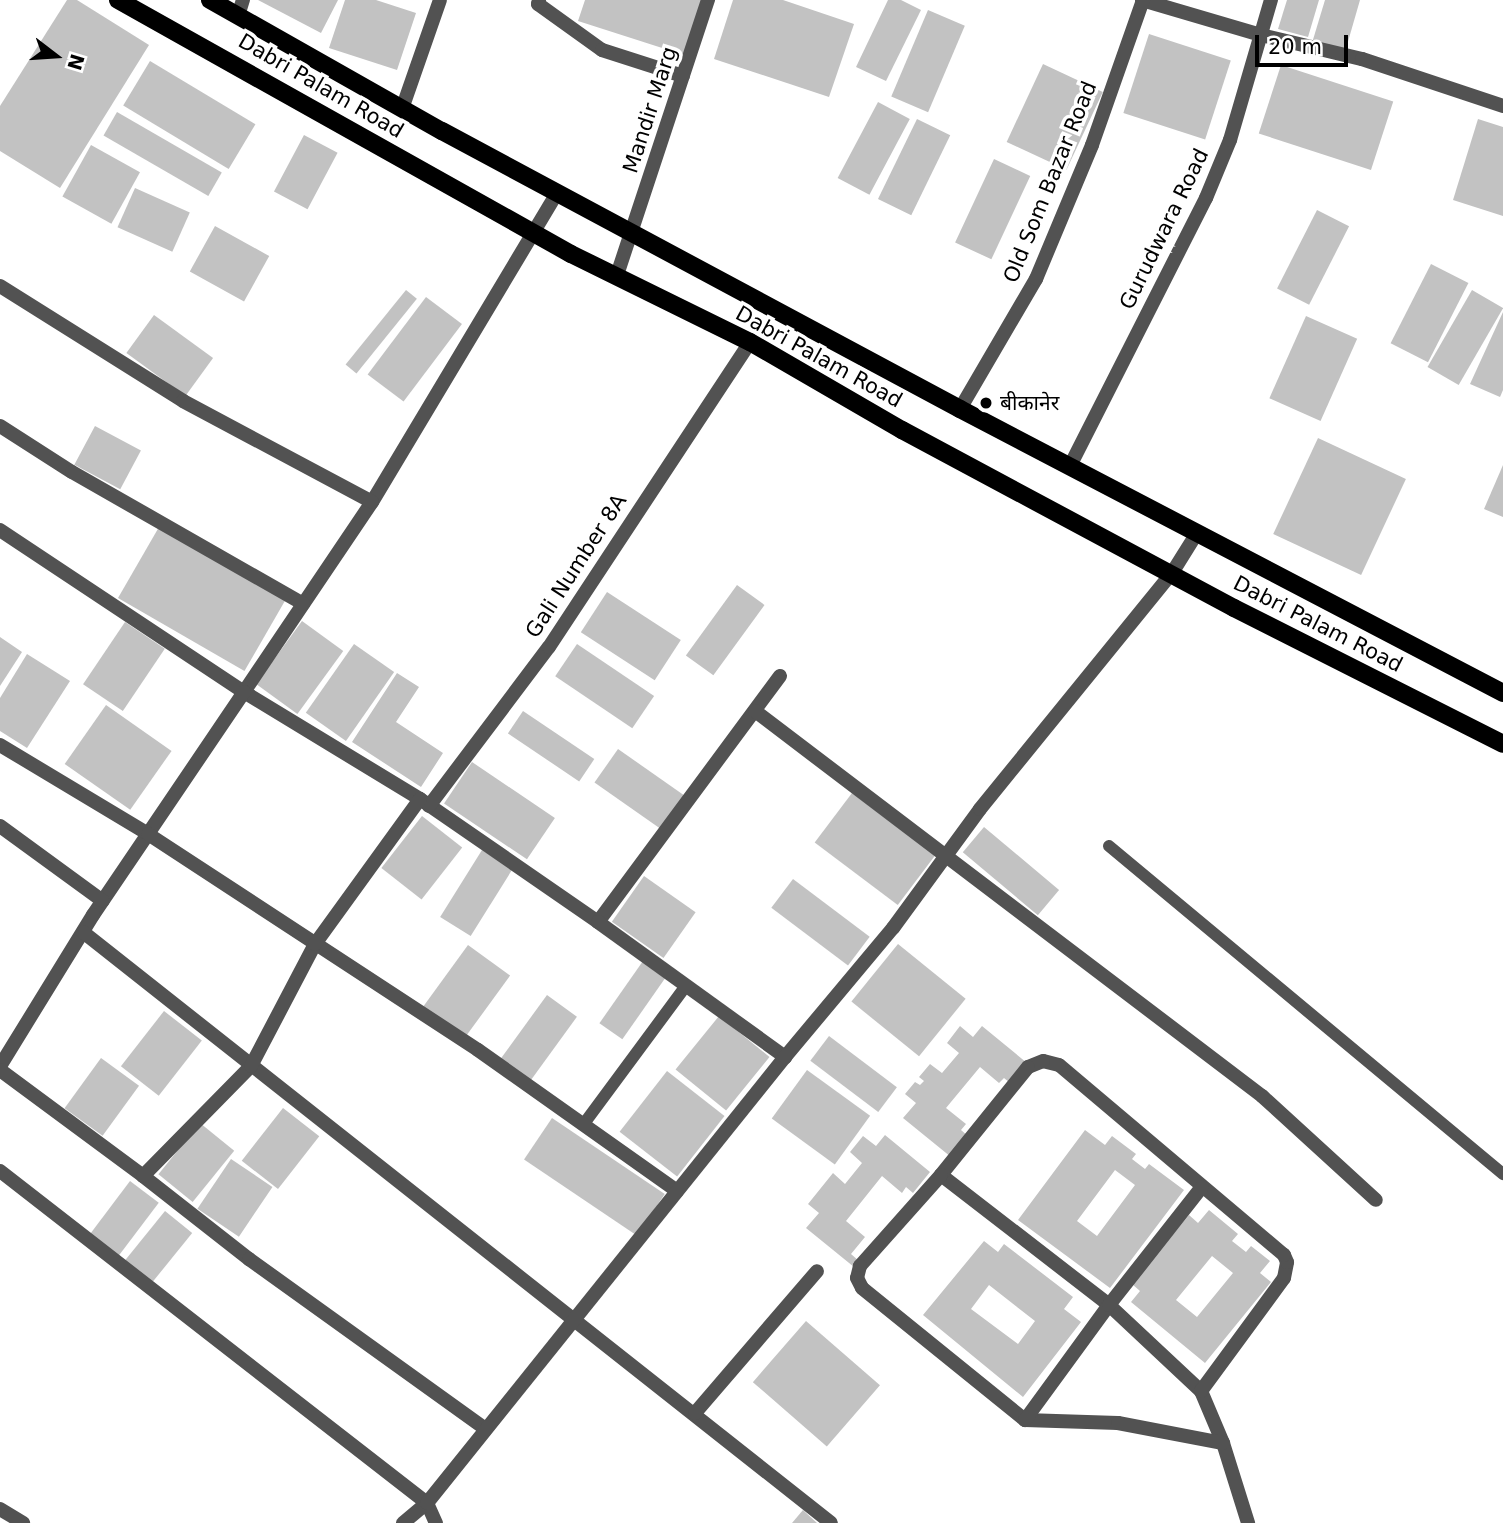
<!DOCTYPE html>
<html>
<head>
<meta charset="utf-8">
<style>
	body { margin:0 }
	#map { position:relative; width:1503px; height:1523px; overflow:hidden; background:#fff; font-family:"DejaVu Sans","Noto Sans Devanagari",sans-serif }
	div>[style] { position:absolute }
	.building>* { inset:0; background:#c2c2c2; transform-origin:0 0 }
	.service>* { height:12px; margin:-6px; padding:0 6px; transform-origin:6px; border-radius:6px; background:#525252 }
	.minor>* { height:14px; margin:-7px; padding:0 7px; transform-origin:7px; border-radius:7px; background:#525252 }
	.primary>* { height:18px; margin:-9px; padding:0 9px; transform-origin:9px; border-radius:9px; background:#000 }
	.dots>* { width:19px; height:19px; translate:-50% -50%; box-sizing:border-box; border:4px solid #fff; border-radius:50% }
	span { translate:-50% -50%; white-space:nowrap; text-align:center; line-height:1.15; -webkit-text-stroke:7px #fff; paint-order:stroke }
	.street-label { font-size:21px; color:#000 }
	.poi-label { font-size:21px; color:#000 }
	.left { translate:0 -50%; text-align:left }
	.north { position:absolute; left:21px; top:21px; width:70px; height:70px; -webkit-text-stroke:5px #fff; paint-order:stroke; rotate:107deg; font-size:19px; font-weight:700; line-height:28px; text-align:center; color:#000 }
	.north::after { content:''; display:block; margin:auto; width:24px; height:32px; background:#000; clip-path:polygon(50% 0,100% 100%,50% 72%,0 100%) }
	.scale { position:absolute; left:1255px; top:35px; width:93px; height:32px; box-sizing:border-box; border:4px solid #000; border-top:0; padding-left:9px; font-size:21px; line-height:24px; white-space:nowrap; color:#000; -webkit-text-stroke:5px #fff; paint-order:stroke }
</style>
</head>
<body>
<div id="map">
	<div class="building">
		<i style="clip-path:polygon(67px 0,77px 0,149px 45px,60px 188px,0 151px,0 106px)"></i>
		<i style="clip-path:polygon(258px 0,338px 0,321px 33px)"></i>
		<i style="clip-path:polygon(345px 0,376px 0,416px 13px,397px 70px,329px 48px)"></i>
		<i style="clip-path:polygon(585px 0,702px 0,684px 55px,578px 21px)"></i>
		<i style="clip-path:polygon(733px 0,783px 0,854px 24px,829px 97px,714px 59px)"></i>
		<i style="clip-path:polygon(888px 0,901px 0,921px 10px,886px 81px,856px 67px)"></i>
		<i style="clip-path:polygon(1287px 0,1319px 0,1308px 37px,1278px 29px)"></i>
		<i style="clip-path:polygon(1325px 0,1360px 0,1345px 52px,1312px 43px)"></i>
		<i style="left:928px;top:10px;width:40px;height:94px;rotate:23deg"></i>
		<i style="left:1149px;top:34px;width:86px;height:83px;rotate:18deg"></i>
		<i style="left:150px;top:61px;width:123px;height:52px;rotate:31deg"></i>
		<i style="left:1043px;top:64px;width:66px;height:86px;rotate:25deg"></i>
		<i style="left:1281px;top:65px;width:118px;height:72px;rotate:18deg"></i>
		<i style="left:878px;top:102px;width:36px;height:86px;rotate:28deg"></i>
		<i style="left:117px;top:112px;width:121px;height:27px;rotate:30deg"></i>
		<i style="left:917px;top:119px;width:37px;height:89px;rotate:26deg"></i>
		<i style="clip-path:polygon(1478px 119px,1503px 127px,1503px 216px,1453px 200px)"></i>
		<i style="left:304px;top:135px;width:38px;height:64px;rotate:28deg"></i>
		<i style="left:91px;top:145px;width:56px;height:59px;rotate:29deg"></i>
		<i style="left:994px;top:159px;width:40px;height:92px;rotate:25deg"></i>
		<i style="left:135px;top:188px;width:60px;height:43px;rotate:24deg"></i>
		<i style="left:1317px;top:210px;width:36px;height:88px;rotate:27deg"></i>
		<i style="left:215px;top:226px;width:62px;height:52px;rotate:29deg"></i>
		<i style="left:1431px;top:264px;width:42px;height:89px;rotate:27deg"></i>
		<i style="left:406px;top:290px;width:14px;height:96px;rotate:39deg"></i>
		<i style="left:1472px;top:290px;width:36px;height:89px;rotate:30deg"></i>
		<i style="left:426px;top:297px;width:45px;height:97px;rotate:37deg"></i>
		<i style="clip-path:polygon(1503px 312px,1503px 390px,1500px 397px,1470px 384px)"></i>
		<i style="left:154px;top:315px;width:73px;height:47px;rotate:36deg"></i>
		<i style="left:1306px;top:316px;width:56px;height:90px;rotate:24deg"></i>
		<i style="left:95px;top:426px;width:52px;height:44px;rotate:28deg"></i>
		<i style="left:1318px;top:438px;width:97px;height:106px;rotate:25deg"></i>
		<i style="clip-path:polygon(1503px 465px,1503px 517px,1484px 509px)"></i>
		<i style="left:159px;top:527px;width:146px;height:82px;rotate:30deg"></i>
		<i style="left:737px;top:585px;width:34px;height:87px;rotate:36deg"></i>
		<i style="left:607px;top:592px;width:88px;height:48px;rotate:33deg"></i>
		<i style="left:302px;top:621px;width:51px;height:78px;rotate:36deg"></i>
		<i style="left:125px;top:622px;width:48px;height:75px;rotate:34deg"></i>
		<i style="clip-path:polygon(0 637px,22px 652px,0 686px)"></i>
		<i style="left:354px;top:644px;width:49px;height:84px;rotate:35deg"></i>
		<i style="left:577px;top:644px;width:93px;height:39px;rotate:34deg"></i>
		<i style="clip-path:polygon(27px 654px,70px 681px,27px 748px,0 731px,0 698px)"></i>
		<i style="clip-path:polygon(397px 673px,419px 687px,396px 722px,443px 753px,421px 787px,352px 742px)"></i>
		<i style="left:106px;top:705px;width:80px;height:72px;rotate:35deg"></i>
		<i style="left:523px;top:711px;width:86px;height:27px;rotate:34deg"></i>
		<i style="left:618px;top:749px;width:81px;height:41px;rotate:35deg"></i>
		<i style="left:472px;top:762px;width:100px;height:50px;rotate:34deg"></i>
		<i style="left:852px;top:793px;width:104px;height:62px;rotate:37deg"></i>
		<i style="left:422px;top:816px;width:51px;height:66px;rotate:38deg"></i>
		<i style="left:984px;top:827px;width:98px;height:33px;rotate:40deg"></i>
		<i style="left:482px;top:850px;width:36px;height:79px;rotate:32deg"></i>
		<i style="left:644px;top:876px;width:63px;height:56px;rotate:35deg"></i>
		<i style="left:793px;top:879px;width:96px;height:36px;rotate:37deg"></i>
		<i style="left:898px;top:944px;width:87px;height:74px;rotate:39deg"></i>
		<i style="left:468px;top:945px;width:52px;height:77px;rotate:36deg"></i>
		<i style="left:643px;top:961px;width:28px;height:76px;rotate:35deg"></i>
		<i style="left:547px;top:995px;width:37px;height:80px;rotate:36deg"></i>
		<i style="left:164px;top:1011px;width:48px;height:70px;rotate:38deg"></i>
		<i style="left:719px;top:1016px;width:65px;height:69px;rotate:39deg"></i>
		<i style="clip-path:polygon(960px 1026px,973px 1037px,982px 1026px,1027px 1063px,1010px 1083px,1004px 1078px,999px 1083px,980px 1067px,946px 1108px,966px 1124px,961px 1130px,968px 1136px,951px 1157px,903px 1118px,916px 1103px,905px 1094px,915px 1082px,920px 1085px,924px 1081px,919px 1077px,930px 1064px,942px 1073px,959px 1053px,947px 1043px)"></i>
		<i style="left:829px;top:1036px;width:85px;height:31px;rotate:37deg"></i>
		<i style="left:101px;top:1058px;width:47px;height:62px;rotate:36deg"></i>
		<i style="left:807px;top:1070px;width:78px;height:60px;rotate:36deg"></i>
		<i style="left:667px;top:1071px;width:73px;height:77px;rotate:38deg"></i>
		<i style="left:283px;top:1108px;width:46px;height:67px;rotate:38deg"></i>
		<i style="left:552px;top:1118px;width:136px;height:50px;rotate:34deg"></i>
		<i style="left:200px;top:1123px;width:44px;height:66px;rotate:39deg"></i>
		<i style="clip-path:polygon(evenodd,1085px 1130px,1105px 1145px,1112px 1136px,1136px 1154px,1132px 1159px,1145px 1169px,1149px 1164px,1184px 1190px,1110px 1288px,1018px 1220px,1085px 1130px,1115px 1170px,1135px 1185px,1097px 1236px,1077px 1221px,1115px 1170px)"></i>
		<i style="clip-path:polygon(885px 1135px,930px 1172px,913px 1193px,906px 1187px,902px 1193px,882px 1176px,846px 1221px,865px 1237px,851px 1254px,859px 1261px,854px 1267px,806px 1228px,819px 1213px,808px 1204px,833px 1173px,845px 1184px,862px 1163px,850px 1152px,863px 1136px,876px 1146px)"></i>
		<i style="left:231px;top:1159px;width:50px;height:60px;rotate:34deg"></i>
		<i style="left:130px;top:1181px;width:36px;height:70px;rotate:37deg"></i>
		<i style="clip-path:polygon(evenodd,1209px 1210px,1238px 1234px,1232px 1241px,1246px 1252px,1251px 1246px,1270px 1261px,1260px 1273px,1271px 1282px,1205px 1363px,1131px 1302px,1140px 1291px,1132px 1284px,1189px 1215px,1198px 1223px,1209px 1210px,1212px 1256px,1233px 1273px,1197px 1317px,1176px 1300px,1212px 1256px)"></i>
		<i style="left:165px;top:1211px;width:35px;height:64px;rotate:39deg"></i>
		<i style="clip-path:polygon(evenodd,984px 1241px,998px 1252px,1004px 1244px,1073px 1297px,1064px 1309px,1081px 1322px,1023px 1397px,923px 1315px,984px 1241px,989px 1285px,1035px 1321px,1018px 1344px,971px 1309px,989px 1285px)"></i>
		<i style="left:806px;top:1321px;width:98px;height:81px;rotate:41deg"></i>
		<i style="clip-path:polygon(803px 1510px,817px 1523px,792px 1523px)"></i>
	</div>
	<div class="service">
		<i style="left:1109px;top:846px;width:513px;rotate:39.78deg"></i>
		<i style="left:583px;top:1125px;width:173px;rotate:-53.5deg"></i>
	</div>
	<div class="minor">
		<i style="left:539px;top:0;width:4px;rotate:104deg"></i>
		<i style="left:538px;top:4px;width:79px;rotate:35.7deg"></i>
		<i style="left:602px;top:50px;width:85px;rotate:17.8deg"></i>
		<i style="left:1142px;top:0;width:124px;rotate:16.4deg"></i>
		<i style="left:1261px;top:35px;width:104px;rotate:13.4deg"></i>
		<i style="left:1362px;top:59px;width:149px;rotate:18.4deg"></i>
		<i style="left:238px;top:16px;width:17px;rotate:-73deg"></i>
		<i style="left:402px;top:109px;width:115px;rotate:-70.8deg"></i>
		<i style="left:557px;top:193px;width:360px;rotate:120.9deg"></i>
		<i style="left:372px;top:502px;width:229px;rotate:124deg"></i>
		<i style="left:244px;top:692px;width:206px;rotate:31.3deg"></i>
		<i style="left:420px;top:799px;width:216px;rotate:34.6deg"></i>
		<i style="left:617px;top:275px;width:290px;rotate:-71.7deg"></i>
		<i style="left:0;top:286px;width:216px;rotate:32.1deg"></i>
		<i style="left:183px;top:401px;width:214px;rotate:28.1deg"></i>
		<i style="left:960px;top:409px;width:151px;rotate:-59.7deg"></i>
		<i style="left:1036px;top:279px;width:145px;rotate:-67.3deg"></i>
		<i style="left:1092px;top:145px;width:154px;rotate:-70.6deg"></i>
		<i style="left:0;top:426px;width:85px;rotate:32.6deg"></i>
		<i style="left:72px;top:472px;width:266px;rotate:29.7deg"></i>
		<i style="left:1070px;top:466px;width:301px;rotate:-63.1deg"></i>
		<i style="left:1206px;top:198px;width:63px;rotate:-67.5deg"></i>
		<i style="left:1230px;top:140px;width:146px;rotate:-73.7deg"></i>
		<i style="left:0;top:530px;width:293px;rotate:33.6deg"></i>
		<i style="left:244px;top:692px;width:269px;rotate:124.1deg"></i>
		<i style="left:93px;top:915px;width:177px;rotate:121.6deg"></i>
		<i style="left:780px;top:676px;width:306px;rotate:126.5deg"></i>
		<i style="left:598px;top:922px;width:231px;rotate:35.8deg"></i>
		<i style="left:755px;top:711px;width:637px;rotate:37.21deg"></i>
		<i style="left:1262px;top:1096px;width:154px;rotate:42.4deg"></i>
		<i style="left:0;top:745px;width:173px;rotate:31deg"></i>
		<i style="left:148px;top:834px;width:394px;rotate:33.2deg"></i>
		<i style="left:478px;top:1050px;width:244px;rotate:35.3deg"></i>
		<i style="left:429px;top:806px;width:199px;rotate:-53deg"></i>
		<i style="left:549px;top:647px;width:365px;rotate:-56.6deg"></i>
		<i style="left:0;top:826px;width:127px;rotate:36.1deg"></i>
		<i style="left:83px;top:932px;width:953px;rotate:38.31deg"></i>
		<i style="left:0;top:1070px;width:178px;rotate:36.5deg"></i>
		<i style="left:143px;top:1176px;width:135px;rotate:38.1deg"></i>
		<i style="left:249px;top:1259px;width:289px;rotate:35.7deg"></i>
		<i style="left:0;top:1171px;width:541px;rotate:37.87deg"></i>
		<i style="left:427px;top:1503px;width:22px;rotate:66deg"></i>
		<i style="left:941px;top:1175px;width:212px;rotate:37.7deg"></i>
		<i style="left:1109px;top:1305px;width:126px;rotate:43.1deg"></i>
		<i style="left:1201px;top:1391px;width:56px;rotate:67.1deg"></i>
		<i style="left:1223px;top:1443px;width:84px;rotate:72.6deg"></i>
		<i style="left:143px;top:1176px;width:154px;rotate:-45.5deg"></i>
		<i style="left:251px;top:1066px;width:138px;rotate:-62.3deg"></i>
		<i style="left:315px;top:944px;width:179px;rotate:-54.1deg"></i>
		<i style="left:1201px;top:1391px;width:140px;rotate:-53.7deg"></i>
		<i style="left:1284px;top:1278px;width:16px;rotate:-79deg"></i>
		<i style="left:1287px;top:1262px;width:8px;rotate:-113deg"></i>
		<i style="left:1284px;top:1255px;width:294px;rotate:-139.8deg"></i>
		<i style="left:1059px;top:1065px;width:16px;rotate:-166deg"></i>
		<i style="left:1043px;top:1061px;width:16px;rotate:158deg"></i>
		<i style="left:1028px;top:1067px;width:139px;rotate:128.9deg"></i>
		<i style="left:941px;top:1175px;width:122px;rotate:131.7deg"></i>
		<i style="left:860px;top:1266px;width:12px;rotate:104deg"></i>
		<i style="left:857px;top:1278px;width:11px;rotate:63deg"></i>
		<i style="left:862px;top:1288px;width:210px;rotate:39deg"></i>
		<i style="left:1025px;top:1420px;width:93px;rotate:1.8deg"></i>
		<i style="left:1118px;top:1423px;width:107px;rotate:10.8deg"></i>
		<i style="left:695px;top:1413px;width:187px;rotate:-49.3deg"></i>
		<i style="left:1025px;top:1420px;width:142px;rotate:-53.9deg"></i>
		<i style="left:1109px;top:1305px;width:150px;rotate:-51.8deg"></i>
		<i style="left:0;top:1509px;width:27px;rotate:31deg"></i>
		<i style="left:403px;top:1523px;width:31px;rotate:-40deg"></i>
		<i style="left:427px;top:1503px;width:572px;rotate:-51.25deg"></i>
		<i style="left:785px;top:1057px;width:168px;rotate:-50.1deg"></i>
		<i style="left:893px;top:928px;width:147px;rotate:-53.8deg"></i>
		<i style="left:980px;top:809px;width:304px;rotate:-50.9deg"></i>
		<i style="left:1172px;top:573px;width:47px;rotate:-58deg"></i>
	</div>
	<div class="primary">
		<i style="left:118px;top:0;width:519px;rotate:29.28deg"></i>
		<i style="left:571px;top:254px;width:199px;rotate:26.2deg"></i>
		<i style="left:750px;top:342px;width:176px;rotate:30.1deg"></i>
		<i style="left:902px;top:430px;width:377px;rotate:28.2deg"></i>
		<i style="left:1234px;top:608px;width:301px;rotate:26.8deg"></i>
		<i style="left:210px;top:0;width:266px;rotate:29.5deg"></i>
		<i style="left:442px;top:131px;width:588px;rotate:28.22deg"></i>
		<i style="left:960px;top:409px;width:613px;rotate:27.61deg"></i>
	</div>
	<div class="dots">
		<i style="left:986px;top:403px;background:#000"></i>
	</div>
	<div class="street-label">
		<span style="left:321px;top:86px;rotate:30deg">Dabri Palam Road</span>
		<span style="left:650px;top:110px;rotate:-72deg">Mandir Marg</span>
		<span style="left:1050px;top:182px;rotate:-68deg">Old Som Bazar Road</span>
		<span style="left:1164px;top:229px;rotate:-64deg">Gurudwara Road</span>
		<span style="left:819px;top:357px;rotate:29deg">Dabri Palam Road</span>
		<span style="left:576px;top:566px;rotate:-57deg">Gali Number 8A</span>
		<span style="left:1318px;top:624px;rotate:27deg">Dabri Palam Road</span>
	</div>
	<div class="poi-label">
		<span class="left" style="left:1000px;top:403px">बीकानेर</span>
	</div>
	<div class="north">N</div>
	<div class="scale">20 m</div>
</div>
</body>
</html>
